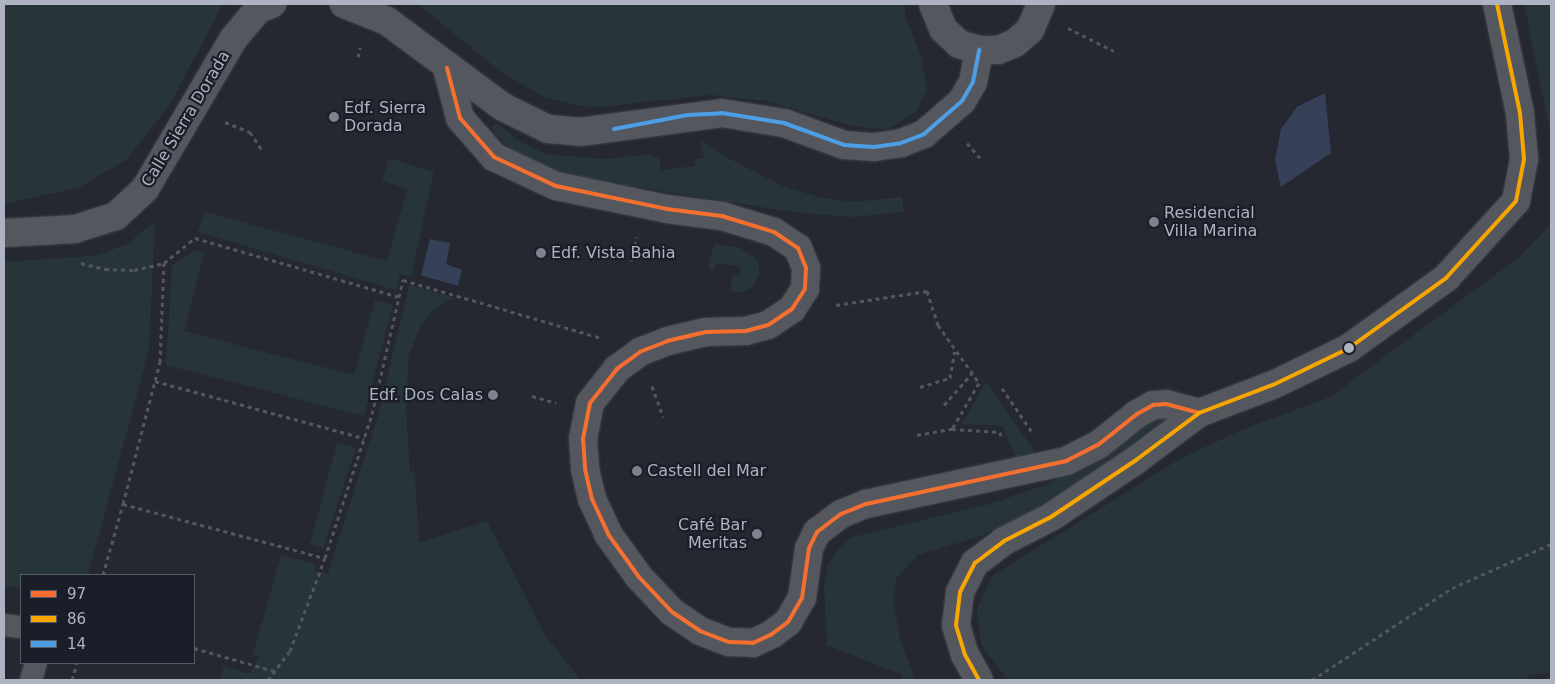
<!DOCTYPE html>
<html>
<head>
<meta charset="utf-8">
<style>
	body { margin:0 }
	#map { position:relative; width:1555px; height:684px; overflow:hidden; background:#252830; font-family:"DejaVu Sans",sans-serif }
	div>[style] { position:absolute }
	.green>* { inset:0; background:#273438 }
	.water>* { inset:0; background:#364058 }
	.path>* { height:3px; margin-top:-1.5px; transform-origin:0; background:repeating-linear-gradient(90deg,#53565b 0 4px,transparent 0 8px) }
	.roads { filter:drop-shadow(0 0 1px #404349) drop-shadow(0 0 1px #404349) }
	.lane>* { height:22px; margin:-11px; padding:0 11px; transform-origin:11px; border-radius:11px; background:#54575e }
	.street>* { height:28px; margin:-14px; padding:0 14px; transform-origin:14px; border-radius:14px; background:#54575e }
	.bus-1>* { height:4px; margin:-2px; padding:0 2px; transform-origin:2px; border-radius:2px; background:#f46f30 }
	.bus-2>* { height:4px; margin:-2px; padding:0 2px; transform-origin:2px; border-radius:2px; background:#f7a600 }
	.bus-3>* { height:4px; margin:-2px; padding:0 2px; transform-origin:2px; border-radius:2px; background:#4d9ee5 }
	.dots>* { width:14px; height:14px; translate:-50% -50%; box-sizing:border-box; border:2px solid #1a1e29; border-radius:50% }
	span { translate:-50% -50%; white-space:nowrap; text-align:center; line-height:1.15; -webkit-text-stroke:4.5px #1a1e29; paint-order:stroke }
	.poi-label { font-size:16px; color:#aeb3c1 }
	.left { translate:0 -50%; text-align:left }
	.right { translate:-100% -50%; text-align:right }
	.street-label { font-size:16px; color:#aeb3c1 }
	.frame { position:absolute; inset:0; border:5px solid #aeb3c1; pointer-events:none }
	.legend { position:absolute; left:20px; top:574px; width:175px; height:90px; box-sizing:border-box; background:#1a1e29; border:1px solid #555a66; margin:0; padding:6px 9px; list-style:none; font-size:15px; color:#aeb3c1 }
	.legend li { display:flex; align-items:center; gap:10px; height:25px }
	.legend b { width:25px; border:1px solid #555a66 }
</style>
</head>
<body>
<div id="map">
	<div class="green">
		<i style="clip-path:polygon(4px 4px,223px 4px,169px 106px,126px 160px,78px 188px,4px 204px)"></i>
		<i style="clip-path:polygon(418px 4px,904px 4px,906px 17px,921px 56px,927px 89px,916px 112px,887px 130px,852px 126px,766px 101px,711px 95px,590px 108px,544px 97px,501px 72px)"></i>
		<i style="clip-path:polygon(1525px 4px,1551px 4px,1551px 135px,1529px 30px)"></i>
		<i style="clip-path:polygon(497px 123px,519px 141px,545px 154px,606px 159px,649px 154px,653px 158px,659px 157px,661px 170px,695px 166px,695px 159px,704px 158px,701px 140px,724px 156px,785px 187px,819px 197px,853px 202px,902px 197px,904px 212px,853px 217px,792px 212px,555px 174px,515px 153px,494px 133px,491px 127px)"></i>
		<i style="clip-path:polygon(389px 158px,434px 172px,411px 277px,400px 274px,396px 290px,198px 232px,205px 212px,387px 261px,407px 189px,382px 181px)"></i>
		<i style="clip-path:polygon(1551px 219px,1551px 673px,1528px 675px,1526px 680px,1008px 680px,981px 645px,977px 609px,992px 576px,1178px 460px,1241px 430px,1330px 397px,1519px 257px,1549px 226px)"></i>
		<i style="clip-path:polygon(155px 221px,149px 350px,88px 575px,21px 575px,21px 587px,4px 586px,4px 262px,99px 255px,129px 243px)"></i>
		<i style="clip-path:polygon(714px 244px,739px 247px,759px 261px,759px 275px,752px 288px,741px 292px,730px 291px,733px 274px,739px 275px,740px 266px,716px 264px,714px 270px,708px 269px)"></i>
		<i style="clip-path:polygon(195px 250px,204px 253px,184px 331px,354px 375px,375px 300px,393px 305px,364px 416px,166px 365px,172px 266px)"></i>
		<i style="clip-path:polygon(409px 285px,455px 298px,434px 309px,420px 326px,409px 356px,406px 408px,410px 472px,415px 473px,419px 543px,487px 521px,545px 635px,581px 680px,220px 680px,224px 666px,249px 674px,260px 656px,253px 654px,281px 555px,316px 564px,314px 571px,328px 573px,379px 412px)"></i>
		<i style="clip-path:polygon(986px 382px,1036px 453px,1015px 457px,1003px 426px,962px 424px)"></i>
		<i style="clip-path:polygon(1160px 414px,1167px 414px,1167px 422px,1072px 488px,1024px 516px,981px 536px,918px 555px,897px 577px,893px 600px,900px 639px,915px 680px,902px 680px,902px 675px,827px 645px,824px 586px,828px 564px,841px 546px,853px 537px,990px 504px,1045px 485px,1112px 448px)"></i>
		<i style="clip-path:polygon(337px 443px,356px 448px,323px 548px,310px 544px)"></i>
	</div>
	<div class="water">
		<i style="clip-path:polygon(1325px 93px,1331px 153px,1281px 187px,1275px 160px,1281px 129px,1297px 107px)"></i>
		<i style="clip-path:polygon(430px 239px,450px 243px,446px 264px,462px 270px,458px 286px,421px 275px)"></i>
	</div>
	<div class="path">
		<i style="left:1068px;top:28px;width:51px;rotate:26.6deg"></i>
		<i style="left:358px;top:57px;width:10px;rotate:-79deg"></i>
		<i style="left:225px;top:122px;width:27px;rotate:22deg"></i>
		<i style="left:250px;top:132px;width:22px;rotate:56deg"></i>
		<i style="left:967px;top:143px;width:21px;rotate:49deg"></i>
		<i style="left:631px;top:261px;width:25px;rotate:-76deg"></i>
		<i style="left:81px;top:263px;width:25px;rotate:14deg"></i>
		<i style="left:105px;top:269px;width:29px;rotate:2deg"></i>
		<i style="left:134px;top:270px;width:31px;rotate:-13deg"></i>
		<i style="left:836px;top:305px;width:92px;rotate:-8.7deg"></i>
		<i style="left:927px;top:291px;width:36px;rotate:72deg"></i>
		<i style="left:938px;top:325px;width:71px;rotate:54.7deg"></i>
		<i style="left:979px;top:383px;width:53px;rotate:120.4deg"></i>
		<i style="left:155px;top:381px;width:217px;rotate:15.3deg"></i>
		<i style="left:652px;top:386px;width:33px;rotate:70deg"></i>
		<i style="left:920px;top:387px;width:31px;rotate:-17deg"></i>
		<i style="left:950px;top:378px;width:27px;rotate:-80deg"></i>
		<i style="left:1002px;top:388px;width:53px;rotate:55.7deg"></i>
		<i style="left:532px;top:396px;width:25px;rotate:16deg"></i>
		<i style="left:944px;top:405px;width:43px;rotate:-48.8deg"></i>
		<i style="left:917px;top:435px;width:36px;rotate:-10deg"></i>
		<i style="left:952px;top:429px;width:48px;rotate:3.6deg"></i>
		<i style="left:1000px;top:432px;width:8px;rotate:76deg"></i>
		<i style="left:123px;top:504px;width:147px;rotate:-75.4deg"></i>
		<i style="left:160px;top:362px;width:99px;rotate:-87.7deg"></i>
		<i style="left:164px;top:263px;width:40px;rotate:-39deg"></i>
		<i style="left:195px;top:238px;width:212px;rotate:16.1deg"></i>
		<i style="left:103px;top:575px;width:74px;rotate:-74.3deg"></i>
		<i style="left:123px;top:504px;width:209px;rotate:15deg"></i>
		<i style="left:194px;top:648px;width:83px;rotate:16deg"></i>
		<i style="left:72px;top:680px;width:18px;rotate:-74deg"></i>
		<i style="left:268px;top:680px;width:36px;rotate:-53deg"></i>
		<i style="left:290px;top:651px;width:99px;rotate:-69.4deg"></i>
		<i style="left:325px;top:558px;width:151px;rotate:-71.9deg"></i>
		<i style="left:372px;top:414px;width:138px;rotate:-77deg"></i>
		<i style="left:403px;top:280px;width:206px;rotate:16.3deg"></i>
		<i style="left:1312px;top:680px;width:168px;rotate:-33.3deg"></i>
		<i style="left:1452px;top:588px;width:108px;rotate:-24deg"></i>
	</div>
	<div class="roads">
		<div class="lane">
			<i style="left:4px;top:625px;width:17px;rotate:7deg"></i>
			<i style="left:31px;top:680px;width:18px;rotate:-74deg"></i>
		</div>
		<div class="street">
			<i style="left:344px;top:4px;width:46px;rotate:21.6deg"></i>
			<i style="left:387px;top:21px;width:144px;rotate:36.6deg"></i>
			<i style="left:503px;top:107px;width:50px;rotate:26.1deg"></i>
			<i style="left:548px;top:129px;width:32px;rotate:5deg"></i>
			<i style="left:580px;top:132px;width:143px;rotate:-7.6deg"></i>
			<i style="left:722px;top:113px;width:63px;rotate:9.2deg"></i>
			<i style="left:784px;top:123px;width:64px;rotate:20.1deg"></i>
			<i style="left:844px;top:145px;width:30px;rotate:4deg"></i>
			<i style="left:874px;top:147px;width:27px;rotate:-8deg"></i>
			<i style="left:901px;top:143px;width:25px;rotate:-21deg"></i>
			<i style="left:924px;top:134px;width:50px;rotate:-41deg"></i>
			<i style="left:962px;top:101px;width:22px;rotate:-60deg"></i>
			<i style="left:973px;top:82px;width:33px;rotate:-79deg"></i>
			<i style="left:933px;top:4px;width:27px;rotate:68deg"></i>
			<i style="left:943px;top:29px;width:22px;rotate:43deg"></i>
			<i style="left:959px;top:44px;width:21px;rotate:17deg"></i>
			<i style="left:979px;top:50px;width:19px"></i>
			<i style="left:998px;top:50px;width:18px;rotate:-22deg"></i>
			<i style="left:1015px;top:43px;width:20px;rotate:-41deg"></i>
			<i style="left:1030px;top:30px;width:28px;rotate:-67deg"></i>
			<i style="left:447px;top:68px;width:52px;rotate:75.4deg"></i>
			<i style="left:460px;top:118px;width:52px;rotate:48.9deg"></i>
			<i style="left:494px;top:157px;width:68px;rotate:25.1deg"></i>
			<i style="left:556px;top:186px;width:113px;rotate:11.7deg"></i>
			<i style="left:667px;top:209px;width:55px;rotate:7.3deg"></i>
			<i style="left:722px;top:216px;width:54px;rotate:17.1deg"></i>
			<i style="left:774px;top:232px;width:29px;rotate:34deg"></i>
			<i style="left:798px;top:248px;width:22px;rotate:68deg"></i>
			<i style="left:806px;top:268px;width:21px;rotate:93deg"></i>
			<i style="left:805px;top:289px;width:24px;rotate:123deg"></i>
			<i style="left:792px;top:309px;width:29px;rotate:146deg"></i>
			<i style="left:768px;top:325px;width:23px;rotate:165deg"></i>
			<i style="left:746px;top:331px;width:40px;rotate:178.6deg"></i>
			<i style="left:706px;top:332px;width:39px;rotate:167deg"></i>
			<i style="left:668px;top:341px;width:30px;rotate:159deg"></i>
			<i style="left:640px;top:352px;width:29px;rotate:144deg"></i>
			<i style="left:617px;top:369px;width:43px;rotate:128.5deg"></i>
			<i style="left:590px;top:403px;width:36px;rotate:101deg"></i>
			<i style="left:583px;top:438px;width:31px;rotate:86deg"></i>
			<i style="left:585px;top:469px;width:31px;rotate:77deg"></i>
			<i style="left:592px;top:499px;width:38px;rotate:65deg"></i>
			<i style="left:608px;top:534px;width:53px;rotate:54.2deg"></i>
			<i style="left:639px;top:577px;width:48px;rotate:46.7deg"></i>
			<i style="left:672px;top:612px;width:34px;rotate:34deg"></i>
			<i style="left:700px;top:631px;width:31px;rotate:21deg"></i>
			<i style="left:729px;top:642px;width:24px;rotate:2deg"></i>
			<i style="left:753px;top:643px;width:21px;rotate:-25deg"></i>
			<i style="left:772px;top:634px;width:20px;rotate:-37deg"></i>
			<i style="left:788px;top:622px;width:28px;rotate:-60deg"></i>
			<i style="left:802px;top:598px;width:50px;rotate:-82deg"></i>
			<i style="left:809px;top:548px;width:18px;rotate:-63deg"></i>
			<i style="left:817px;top:532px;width:30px;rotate:-37deg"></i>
			<i style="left:841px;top:514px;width:27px;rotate:-22deg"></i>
			<i style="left:866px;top:504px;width:205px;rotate:-12.1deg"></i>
			<i style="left:1066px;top:461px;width:36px;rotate:-27deg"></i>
			<i style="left:1098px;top:445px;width:50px;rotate:-38.5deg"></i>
			<i style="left:1137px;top:414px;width:18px;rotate:-29deg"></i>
			<i style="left:1153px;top:405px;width:13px;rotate:-4deg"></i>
			<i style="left:1166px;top:404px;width:34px;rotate:15deg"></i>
			<i style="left:4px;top:233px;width:71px;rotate:-3.2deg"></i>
			<i style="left:75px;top:229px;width:43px;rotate:-17.6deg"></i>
			<i style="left:116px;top:216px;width:40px;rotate:-43deg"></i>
			<i style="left:145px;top:189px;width:175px;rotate:-59.5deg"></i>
			<i style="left:234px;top:38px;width:38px;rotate:-50deg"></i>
			<i style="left:258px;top:9px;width:15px;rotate:-20deg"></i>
			<i style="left:979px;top:680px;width:29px;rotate:-119deg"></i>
			<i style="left:965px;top:655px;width:31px;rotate:-107deg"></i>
			<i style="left:956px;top:625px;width:33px;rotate:-83deg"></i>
			<i style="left:960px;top:592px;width:33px;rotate:-63deg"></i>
			<i style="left:975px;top:563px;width:36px;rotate:-37deg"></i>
			<i style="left:1004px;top:541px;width:53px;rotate:-27.1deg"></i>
			<i style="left:1051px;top:517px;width:102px;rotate:-33.8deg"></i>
			<i style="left:1136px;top:460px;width:79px;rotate:-36.7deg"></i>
			<i style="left:1199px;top:413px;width:81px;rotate:-20.9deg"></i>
			<i style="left:1275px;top:384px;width:82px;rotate:-25.9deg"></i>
			<i style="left:1349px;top:348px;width:120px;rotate:-35.8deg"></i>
			<i style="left:1446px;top:278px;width:104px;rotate:-47.7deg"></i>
			<i style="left:1516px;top:201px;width:43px;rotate:-79.2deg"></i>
			<i style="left:1524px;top:159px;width:46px;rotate:-95deg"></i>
			<i style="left:1520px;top:113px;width:111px;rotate:-101.9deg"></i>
		</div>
	</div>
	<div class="bus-1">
		<i style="left:447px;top:68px;width:52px;rotate:75.4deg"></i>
		<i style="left:460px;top:118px;width:52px;rotate:48.9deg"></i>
		<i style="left:494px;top:157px;width:68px;rotate:25.1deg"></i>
		<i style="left:556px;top:186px;width:113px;rotate:11.7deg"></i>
		<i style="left:667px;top:209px;width:55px;rotate:7.3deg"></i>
		<i style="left:722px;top:216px;width:54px;rotate:17.1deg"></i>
		<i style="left:774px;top:232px;width:29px;rotate:34deg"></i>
		<i style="left:798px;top:248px;width:22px;rotate:68deg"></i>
		<i style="left:806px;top:268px;width:21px;rotate:93deg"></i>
		<i style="left:805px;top:289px;width:24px;rotate:123deg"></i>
		<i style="left:792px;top:309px;width:29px;rotate:146deg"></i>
		<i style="left:768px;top:325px;width:23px;rotate:165deg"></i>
		<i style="left:746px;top:331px;width:40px;rotate:178.6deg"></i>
		<i style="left:706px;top:332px;width:39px;rotate:167deg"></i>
		<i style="left:668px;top:341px;width:30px;rotate:159deg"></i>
		<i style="left:640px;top:352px;width:29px;rotate:144deg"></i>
		<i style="left:617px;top:369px;width:43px;rotate:128.5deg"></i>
		<i style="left:590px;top:403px;width:36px;rotate:101deg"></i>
		<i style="left:583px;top:438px;width:31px;rotate:86deg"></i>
		<i style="left:585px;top:469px;width:31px;rotate:77deg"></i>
		<i style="left:592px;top:499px;width:38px;rotate:65deg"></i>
		<i style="left:608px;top:534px;width:53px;rotate:54.2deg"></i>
		<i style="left:639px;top:577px;width:48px;rotate:46.7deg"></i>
		<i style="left:672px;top:612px;width:34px;rotate:34deg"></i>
		<i style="left:700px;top:631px;width:31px;rotate:21deg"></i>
		<i style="left:729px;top:642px;width:24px;rotate:2deg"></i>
		<i style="left:753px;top:643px;width:21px;rotate:-25deg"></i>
		<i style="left:772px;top:634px;width:20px;rotate:-37deg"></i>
		<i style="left:788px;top:622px;width:28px;rotate:-60deg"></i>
		<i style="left:802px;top:598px;width:50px;rotate:-82deg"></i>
		<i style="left:809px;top:548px;width:18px;rotate:-63deg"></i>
		<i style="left:817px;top:532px;width:30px;rotate:-37deg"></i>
		<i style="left:841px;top:514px;width:27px;rotate:-22deg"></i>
		<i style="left:866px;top:504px;width:205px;rotate:-12.1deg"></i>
		<i style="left:1066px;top:461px;width:36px;rotate:-27deg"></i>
		<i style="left:1098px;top:445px;width:50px;rotate:-38.5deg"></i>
		<i style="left:1137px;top:414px;width:18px;rotate:-29deg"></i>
		<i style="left:1153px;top:405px;width:13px;rotate:-4deg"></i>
		<i style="left:1166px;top:404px;width:34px;rotate:15deg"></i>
	</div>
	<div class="bus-2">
		<i style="left:979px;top:680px;width:29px;rotate:-119deg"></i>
		<i style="left:965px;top:655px;width:31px;rotate:-107deg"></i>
		<i style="left:956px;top:625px;width:33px;rotate:-83deg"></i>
		<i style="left:960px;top:592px;width:33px;rotate:-63deg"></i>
		<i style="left:975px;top:563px;width:36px;rotate:-37deg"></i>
		<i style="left:1004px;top:541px;width:53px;rotate:-27.1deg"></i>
		<i style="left:1051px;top:517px;width:102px;rotate:-33.8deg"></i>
		<i style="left:1136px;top:460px;width:79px;rotate:-36.7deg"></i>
		<i style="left:1199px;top:413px;width:81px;rotate:-20.9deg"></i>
		<i style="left:1275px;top:384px;width:82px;rotate:-25.9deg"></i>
		<i style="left:1349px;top:348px;width:120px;rotate:-35.8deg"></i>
		<i style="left:1446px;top:278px;width:104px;rotate:-47.7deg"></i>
		<i style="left:1516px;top:201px;width:43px;rotate:-79.2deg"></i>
		<i style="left:1524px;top:159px;width:46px;rotate:-95deg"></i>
		<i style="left:1520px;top:113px;width:111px;rotate:-101.9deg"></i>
	</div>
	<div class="bus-3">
		<i style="left:614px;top:129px;width:75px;rotate:-10.7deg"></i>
		<i style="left:688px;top:115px;width:34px;rotate:-3deg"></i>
		<i style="left:722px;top:113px;width:63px;rotate:9.2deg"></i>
		<i style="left:784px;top:123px;width:64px;rotate:20.1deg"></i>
		<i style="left:844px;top:145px;width:30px;rotate:4deg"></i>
		<i style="left:874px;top:147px;width:27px;rotate:-8deg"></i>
		<i style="left:901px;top:143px;width:25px;rotate:-21deg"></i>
		<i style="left:924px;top:134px;width:50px;rotate:-41deg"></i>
		<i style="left:962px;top:101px;width:22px;rotate:-60deg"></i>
		<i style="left:973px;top:82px;width:33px;rotate:-79deg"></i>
	</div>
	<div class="dots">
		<i style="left:334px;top:117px;background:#7e828e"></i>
		<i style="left:1154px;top:222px;background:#7e828e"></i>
		<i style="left:541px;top:253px;background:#7e828e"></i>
		<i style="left:1349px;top:348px;background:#aeb3c1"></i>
		<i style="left:493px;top:395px;background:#7e828e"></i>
		<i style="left:637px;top:471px;background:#7e828e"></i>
		<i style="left:757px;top:534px;background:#7e828e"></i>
	</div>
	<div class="poi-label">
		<span class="left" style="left:344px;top:117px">Edf. Sierra<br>Dorada</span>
		<span class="left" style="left:1164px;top:222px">Residencial<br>Villa Marina</span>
		<span class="left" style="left:551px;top:253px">Edf. Vista Bahia</span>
		<span class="right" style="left:483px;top:395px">Edf. Dos Calas</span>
		<span class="left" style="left:647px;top:471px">Castell del Mar</span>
		<span class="right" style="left:747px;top:534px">Café Bar<br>Meritas</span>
	</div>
	<div class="street-label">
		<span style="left:186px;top:119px;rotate:-59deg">Calle Sierra Dorada</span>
	</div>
	<div class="frame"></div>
	<ul class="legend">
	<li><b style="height:6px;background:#f46f30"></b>97</li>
	<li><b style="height:6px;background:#f7a600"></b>86</li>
	<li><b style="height:6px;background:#4d9ee5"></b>14</li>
	</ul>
</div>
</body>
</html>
